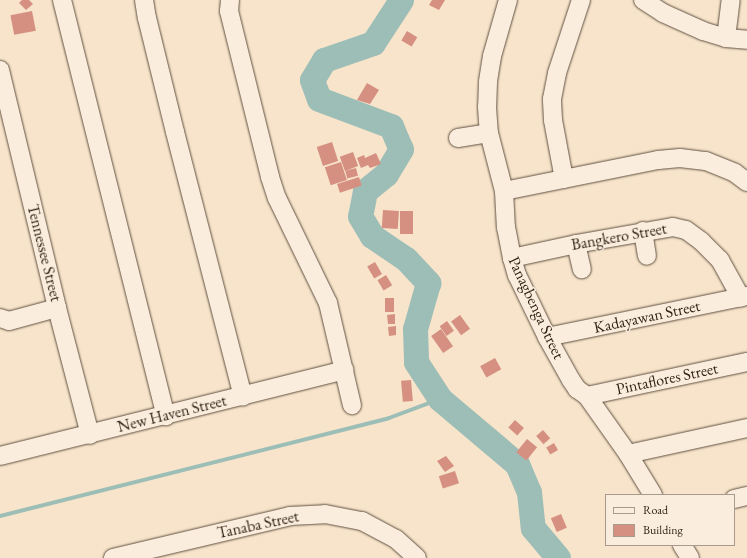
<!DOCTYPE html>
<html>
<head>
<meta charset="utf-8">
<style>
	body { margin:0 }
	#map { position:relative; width:747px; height:558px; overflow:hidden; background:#f7e4ca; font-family:"EB Garamond",serif }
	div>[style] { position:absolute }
	.stream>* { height:4px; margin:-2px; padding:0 2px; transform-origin:2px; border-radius:2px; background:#9dbeb7 }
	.river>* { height:25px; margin:-12.5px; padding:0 12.5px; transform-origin:12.5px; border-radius:12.5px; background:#9dbeb7 }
	.building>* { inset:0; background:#d59082; transform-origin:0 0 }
	.roads { filter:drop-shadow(0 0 1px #605041) drop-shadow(0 0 1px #605041) }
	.minor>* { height:18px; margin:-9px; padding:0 9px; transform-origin:9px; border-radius:9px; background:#faeddd }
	span { translate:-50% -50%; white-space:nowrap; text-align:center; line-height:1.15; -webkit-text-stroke:3px #faeddd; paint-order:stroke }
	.street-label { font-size:16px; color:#2e1e13 }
	.legend { position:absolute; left:605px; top:494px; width:130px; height:52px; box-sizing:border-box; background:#faeddd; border:1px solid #a89a8c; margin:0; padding:5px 7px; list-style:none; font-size:12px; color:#2e1e13 }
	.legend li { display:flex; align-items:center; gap:8px; height:20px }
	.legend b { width:20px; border:1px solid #a89a8c }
</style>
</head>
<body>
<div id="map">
	<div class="stream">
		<i style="left:0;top:516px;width:401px;rotate:-14.1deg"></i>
		<i style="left:389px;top:418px;width:54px;rotate:-20.4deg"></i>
	</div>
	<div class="river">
		<i style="left:401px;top:0;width:51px;rotate:123.1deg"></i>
		<i style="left:373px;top:43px;width:52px;rotate:160.9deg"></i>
		<i style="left:324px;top:60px;width:23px;rotate:121deg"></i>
		<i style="left:312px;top:80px;width:20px;rotate:70deg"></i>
		<i style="left:319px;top:99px;width:77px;rotate:20.6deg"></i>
		<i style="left:391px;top:126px;width:25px;rotate:67deg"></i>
		<i style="left:401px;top:149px;width:29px;rotate:121deg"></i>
		<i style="left:386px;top:174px;width:27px;rotate:141deg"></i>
		<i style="left:365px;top:191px;width:25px;rotate:101deg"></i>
		<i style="left:360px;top:216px;width:23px;rotate:59deg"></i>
		<i style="left:372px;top:236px;width:41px;rotate:34.1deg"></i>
		<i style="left:406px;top:259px;width:33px;rotate:47deg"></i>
		<i style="left:428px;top:283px;width:48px;rotate:105.8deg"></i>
		<i style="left:415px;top:329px;width:33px;rotate:88deg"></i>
		<i style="left:416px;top:362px;width:44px;rotate:57deg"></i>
		<i style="left:440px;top:399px;width:101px;rotate:40.2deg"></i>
		<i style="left:517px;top:464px;width:30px;rotate:67deg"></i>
		<i style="left:529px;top:492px;width:36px;rotate:84deg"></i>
		<i style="left:533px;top:528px;width:39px;rotate:50deg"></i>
	</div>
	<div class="building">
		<i style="clip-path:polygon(22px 0,29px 0,33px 4px,26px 10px,19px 3px)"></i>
		<i style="clip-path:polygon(432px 0,445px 0,439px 10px,429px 5px)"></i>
		<i style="left:32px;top:11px;width:20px;height:22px;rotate:79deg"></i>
		<i style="left:407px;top:31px;width:12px;height:11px;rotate:31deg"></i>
		<i style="clip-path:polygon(367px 83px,379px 90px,370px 104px,357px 100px)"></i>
		<i style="left:332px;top:142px;width:20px;height:16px;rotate:72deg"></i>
		<i style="left:353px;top:152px;width:15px;height:14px;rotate:70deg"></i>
		<i style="clip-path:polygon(376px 153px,381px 164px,370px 168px,368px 165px,361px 168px,357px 158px,364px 155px,365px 158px)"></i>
		<i style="left:341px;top:162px;width:19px;height:17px;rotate:72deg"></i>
		<i style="left:356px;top:168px;width:8px;height:11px;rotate:76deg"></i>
		<i style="left:359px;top:177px;width:9px;height:23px;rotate:72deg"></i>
		<i style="left:383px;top:210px;width:16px;height:18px;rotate:4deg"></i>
		<i style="left:400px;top:211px;width:13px;height:23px"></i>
		<i style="left:375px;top:262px;width:14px;height:9px;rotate:60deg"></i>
		<i style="left:386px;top:275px;width:12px;height:10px;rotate:59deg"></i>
		<i style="left:385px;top:298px;width:9px;height:14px"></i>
		<i style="clip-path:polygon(395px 314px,395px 324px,388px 324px,387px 315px)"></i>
		<i style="left:460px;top:315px;width:17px;height:11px;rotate:54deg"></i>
		<i style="left:447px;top:321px;width:12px;height:9px;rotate:55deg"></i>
		<i style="clip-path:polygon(396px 326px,396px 335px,389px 336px,388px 327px)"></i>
		<i style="left:441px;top:329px;width:21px;height:12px;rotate:55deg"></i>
		<i style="left:495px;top:358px;width:13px;height:17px;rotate:61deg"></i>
		<i style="left:411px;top:380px;width:21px;height:10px;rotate:85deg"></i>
		<i style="left:515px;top:420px;width:12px;height:10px;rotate:42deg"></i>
		<i style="left:543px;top:430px;width:11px;height:9px;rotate:49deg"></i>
		<i style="left:527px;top:439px;width:13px;height:17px;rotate:39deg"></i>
		<i style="left:554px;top:443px;width:8px;height:9px;rotate:60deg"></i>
		<i style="clip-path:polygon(446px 456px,454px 466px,445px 472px,437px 461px)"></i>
		<i style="left:455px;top:471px;width:13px;height:17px;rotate:72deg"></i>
		<i style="left:561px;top:514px;width:15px;height:11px;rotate:67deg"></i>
	</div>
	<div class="roads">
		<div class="minor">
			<i style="left:62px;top:0;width:429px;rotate:76deg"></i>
			<i style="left:144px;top:0;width:18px;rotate:81deg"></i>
			<i style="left:147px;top:18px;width:117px;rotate:76.2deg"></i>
			<i style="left:175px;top:132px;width:273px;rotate:75.6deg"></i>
			<i style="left:230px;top:0;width:11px;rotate:95deg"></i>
			<i style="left:229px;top:11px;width:171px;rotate:76.1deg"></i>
			<i style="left:270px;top:177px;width:22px;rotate:72deg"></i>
			<i style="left:277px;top:198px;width:117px;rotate:64.1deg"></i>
			<i style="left:328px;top:303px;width:105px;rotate:76.8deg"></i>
			<i style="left:508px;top:0;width:58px;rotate:105.9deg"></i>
			<i style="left:492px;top:56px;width:26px;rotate:99deg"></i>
			<i style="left:488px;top:82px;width:25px;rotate:92deg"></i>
			<i style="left:487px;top:107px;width:26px;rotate:86deg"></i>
			<i style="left:489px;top:133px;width:60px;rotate:75.5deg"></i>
			<i style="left:504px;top:191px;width:36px;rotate:87deg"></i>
			<i style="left:506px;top:227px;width:32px;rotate:79deg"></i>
			<i style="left:512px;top:258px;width:18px;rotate:74deg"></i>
			<i style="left:517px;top:275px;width:69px;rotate:64.2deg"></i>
			<i style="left:547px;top:337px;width:49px;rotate:60.8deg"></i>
			<i style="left:571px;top:380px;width:11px;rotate:56deg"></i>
			<i style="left:577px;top:389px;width:12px;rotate:35deg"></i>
			<i style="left:587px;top:396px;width:71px;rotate:54.7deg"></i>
			<i style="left:628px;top:454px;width:48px;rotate:58.6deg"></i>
			<i style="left:643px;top:0;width:24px;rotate:33deg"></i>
			<i style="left:663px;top:13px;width:44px;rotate:24.2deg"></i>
			<i style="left:703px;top:31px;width:24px;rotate:17deg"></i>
			<i style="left:726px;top:38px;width:21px;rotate:5deg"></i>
			<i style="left:726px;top:38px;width:38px;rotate:-83deg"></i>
			<i style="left:0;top:70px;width:245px;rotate:76.5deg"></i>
			<i style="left:57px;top:308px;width:131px;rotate:75.4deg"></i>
			<i style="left:458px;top:138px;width:31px;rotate:-9deg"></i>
			<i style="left:564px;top:179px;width:60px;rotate:-100.6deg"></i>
			<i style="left:553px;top:120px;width:21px;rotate:-93deg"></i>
			<i style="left:552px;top:99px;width:26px;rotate:-79deg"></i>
			<i style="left:557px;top:73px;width:77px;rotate:-71.8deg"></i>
			<i style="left:504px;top:191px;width:157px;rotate:-11.4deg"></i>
			<i style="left:658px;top:160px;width:22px;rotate:-5deg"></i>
			<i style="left:680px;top:158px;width:26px;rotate:7deg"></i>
			<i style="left:706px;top:161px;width:31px;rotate:22deg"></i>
			<i style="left:735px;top:173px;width:15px;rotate:37deg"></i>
			<i style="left:643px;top:231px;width:25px;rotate:81deg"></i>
			<i style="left:576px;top:244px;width:26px;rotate:77deg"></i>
			<i style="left:512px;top:258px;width:66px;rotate:-12.3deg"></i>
			<i style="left:576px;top:244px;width:98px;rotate:-9.9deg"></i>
			<i style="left:673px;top:227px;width:13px;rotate:13deg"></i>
			<i style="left:686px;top:230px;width:19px;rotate:36deg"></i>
			<i style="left:701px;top:241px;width:27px;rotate:45deg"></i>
			<i style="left:720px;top:260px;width:43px;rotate:61.1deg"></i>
			<i style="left:0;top:318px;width:9px;rotate:18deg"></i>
			<i style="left:9px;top:321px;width:50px;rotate:-15.2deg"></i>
			<i style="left:547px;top:337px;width:204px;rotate:-11.6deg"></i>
			<i style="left:587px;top:396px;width:164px;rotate:-12deg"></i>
			<i style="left:628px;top:454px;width:122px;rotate:-12.3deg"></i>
			<i style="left:0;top:456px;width:355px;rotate:-14deg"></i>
			<i style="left:734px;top:499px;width:13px;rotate:-13deg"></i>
			<i style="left:682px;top:545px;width:15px;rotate:58deg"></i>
			<i style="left:113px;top:558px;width:182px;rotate:-13.3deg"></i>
			<i style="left:290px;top:516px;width:35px;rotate:-3deg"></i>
			<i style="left:325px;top:514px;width:38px;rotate:11deg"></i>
			<i style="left:362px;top:521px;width:38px;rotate:28deg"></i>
			<i style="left:396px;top:539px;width:28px;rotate:42deg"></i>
		</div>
	</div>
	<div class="street-label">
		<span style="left:619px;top:237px;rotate:-10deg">Bangkero Street</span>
		<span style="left:44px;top:253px;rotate:76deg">Tennessee Street</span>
		<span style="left:536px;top:308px;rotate:65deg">Panagbenga Street</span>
		<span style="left:647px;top:317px;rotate:-12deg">Kadayawan Street</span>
		<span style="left:667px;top:379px;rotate:-12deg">Pintaflores Street</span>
		<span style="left:172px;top:414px;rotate:-14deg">New Haven Street</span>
		<span style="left:258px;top:525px;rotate:-12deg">Tanaba Street</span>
	</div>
	<ul class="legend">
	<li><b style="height:5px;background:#faeddd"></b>Road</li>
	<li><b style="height:11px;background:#d59082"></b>Building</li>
	</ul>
</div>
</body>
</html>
